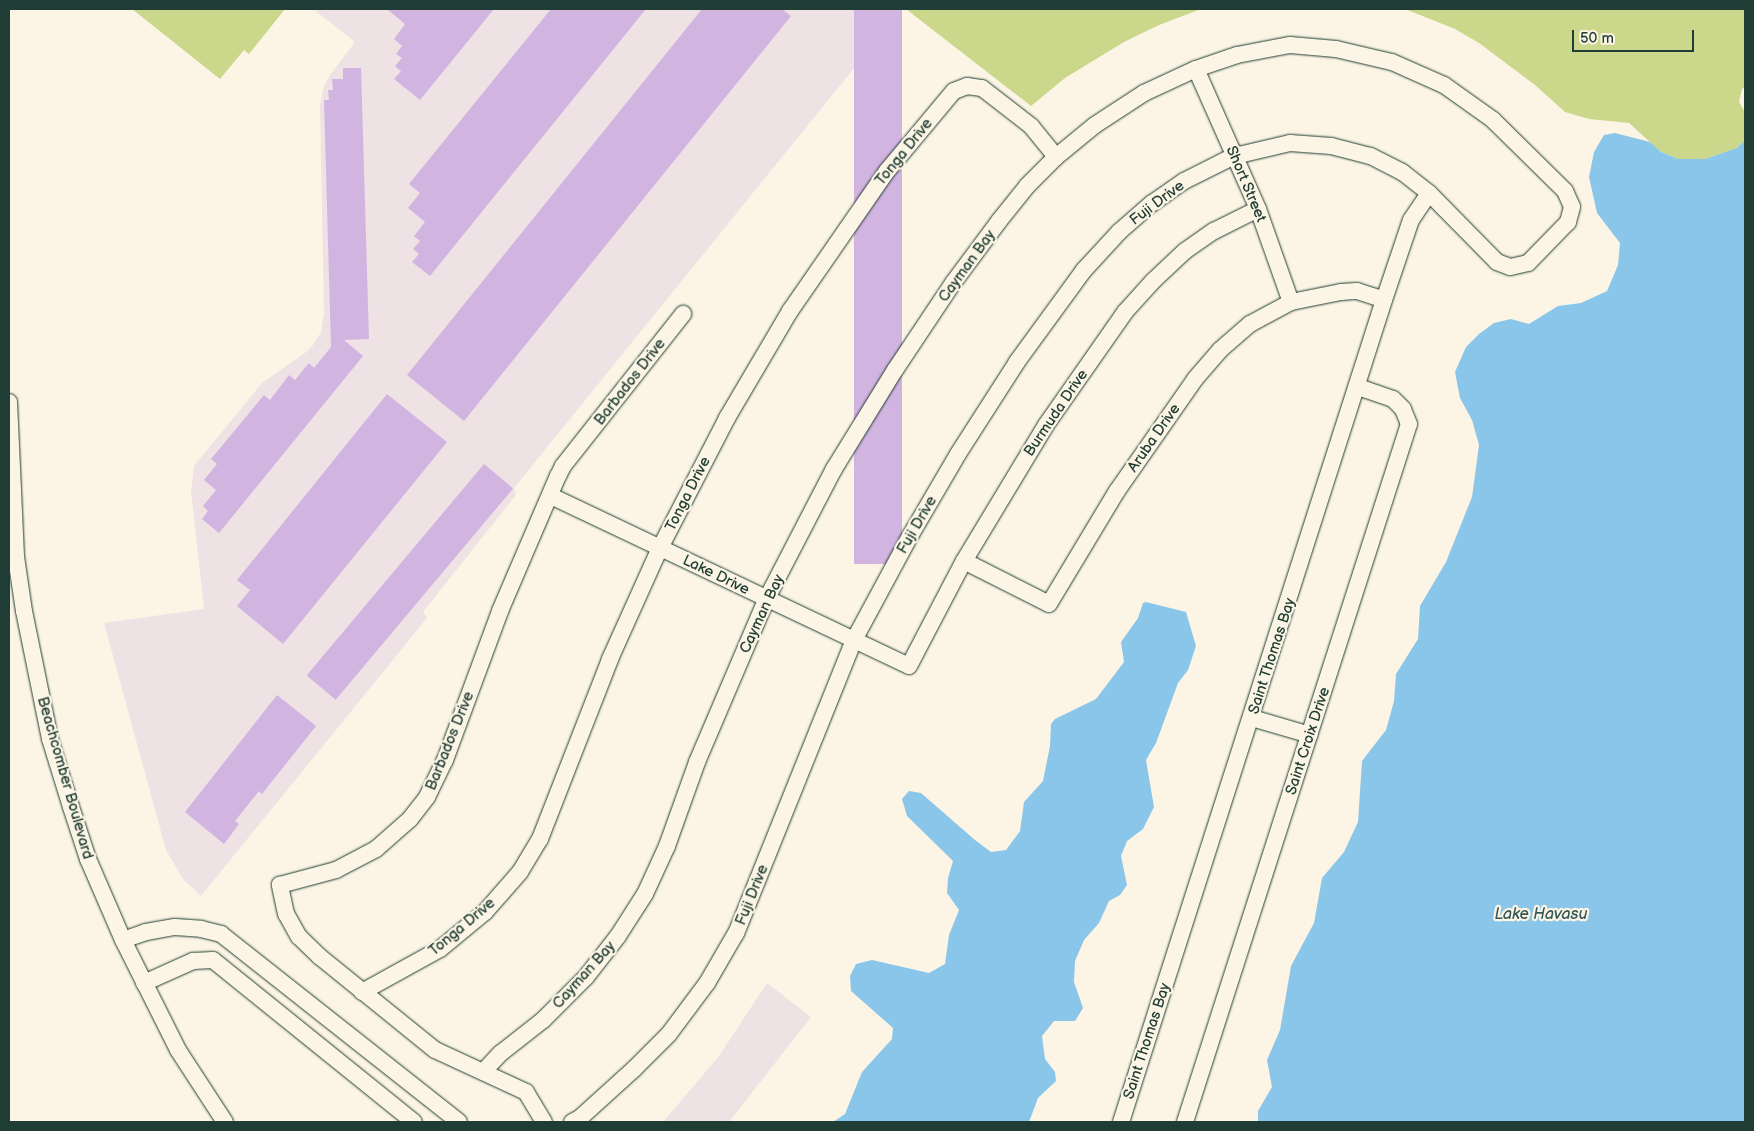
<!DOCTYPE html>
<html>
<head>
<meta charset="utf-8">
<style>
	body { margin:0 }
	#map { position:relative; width:1754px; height:1131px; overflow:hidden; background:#fcf5e5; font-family:"Balsamiq Sans",sans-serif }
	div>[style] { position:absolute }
	.built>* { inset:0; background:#efe2e4 }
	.green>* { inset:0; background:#cbd78a }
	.water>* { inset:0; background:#89c6e9 }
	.building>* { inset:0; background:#d2b4e1; transform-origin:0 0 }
	.roads { filter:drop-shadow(0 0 1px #1f3d34) drop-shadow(0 0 1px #1f3d34) }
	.minor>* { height:16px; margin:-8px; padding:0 8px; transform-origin:8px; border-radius:8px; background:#fcf5e5 }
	span { translate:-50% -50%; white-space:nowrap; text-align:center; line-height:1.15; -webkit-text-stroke:4.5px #fcf5e5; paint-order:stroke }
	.street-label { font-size:15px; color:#1f3d34 }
	.water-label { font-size:16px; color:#345858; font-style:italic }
	.frame { position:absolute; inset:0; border:10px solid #1f3d34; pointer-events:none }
	.scale { position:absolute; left:1572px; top:30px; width:122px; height:22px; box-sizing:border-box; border:2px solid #1f3d34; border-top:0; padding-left:6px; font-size:15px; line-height:18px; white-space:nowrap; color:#1f3d34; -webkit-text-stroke:4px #fcf5e5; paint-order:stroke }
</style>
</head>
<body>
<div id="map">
	<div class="built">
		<i style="clip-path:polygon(313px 9px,902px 9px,514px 488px,516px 495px,423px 612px,427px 618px,201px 896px,183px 879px,166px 850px,104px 623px,204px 609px,191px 492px,194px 466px,262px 383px,305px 353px,313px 345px,321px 332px,324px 312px,320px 105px,324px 86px,330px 75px,355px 42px)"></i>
		<i style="clip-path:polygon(767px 983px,811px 1017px,729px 1122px,663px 1122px,719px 1056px)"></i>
	</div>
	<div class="green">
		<i style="clip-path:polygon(132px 9px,285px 9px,249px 54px,244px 50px,220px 79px)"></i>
		<i style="clip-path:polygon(906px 9px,1201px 9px,1159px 25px,1124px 42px,1065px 78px,1031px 106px)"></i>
		<i style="clip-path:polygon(1405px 9px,1745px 9px,1745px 87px,1742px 89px,1739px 102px,1745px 112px,1745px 140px,1737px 148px,1705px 159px,1678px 159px,1661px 152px,1629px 123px,1589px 119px,1565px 112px,1535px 85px,1479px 43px,1455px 29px)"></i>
	</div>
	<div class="water">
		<i style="clip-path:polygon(1615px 133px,1650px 142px,1661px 152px,1678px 159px,1705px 159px,1737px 148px,1745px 140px,1745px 1122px,1258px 1122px,1258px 1111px,1272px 1087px,1267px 1060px,1280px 1030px,1291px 966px,1314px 923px,1322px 878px,1344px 852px,1358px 822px,1362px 761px,1386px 730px,1394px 701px,1396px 674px,1418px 639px,1420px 606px,1446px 562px,1472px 497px,1479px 445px,1472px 420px,1460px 398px,1455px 372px,1466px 347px,1479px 334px,1494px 323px,1511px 319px,1529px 324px,1558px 306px,1581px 303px,1607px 291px,1618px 265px,1620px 243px,1597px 213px,1589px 177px,1594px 152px,1604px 135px)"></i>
		<i style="clip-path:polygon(1146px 602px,1186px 612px,1196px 646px,1188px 670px,1178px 683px,1156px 743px,1146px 760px,1154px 807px,1143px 829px,1127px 841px,1121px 856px,1127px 885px,1120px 895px,1109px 901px,1099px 923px,1084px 940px,1075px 961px,1074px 982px,1083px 1008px,1075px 1021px,1054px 1021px,1042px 1036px,1045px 1059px,1055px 1072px,1056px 1081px,1038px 1098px,1029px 1122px,833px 1122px,845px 1114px,862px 1072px,892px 1039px,893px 1028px,851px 991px,850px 976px,856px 964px,872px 960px,929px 973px,945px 964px,949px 935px,959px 910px,947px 893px,948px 878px,953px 861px,907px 816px,902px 799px,909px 791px,921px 793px,975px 840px,991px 852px,1006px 850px,1020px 831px,1024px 802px,1043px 781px,1050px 746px,1051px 724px,1055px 719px,1096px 699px,1124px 662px,1121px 642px,1138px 618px,1143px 603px)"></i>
	</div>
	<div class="building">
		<i style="clip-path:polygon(387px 9px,494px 9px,420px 100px,394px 79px,401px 71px,395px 66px,402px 58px,396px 54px,402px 46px,394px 39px,405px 24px)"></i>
		<i style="clip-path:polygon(551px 9px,646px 9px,430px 276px,412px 262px,419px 254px,413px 249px,420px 241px,414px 236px,425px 222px,408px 208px,420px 193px,409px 184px)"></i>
		<i style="clip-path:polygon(702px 9px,782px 9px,791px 16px,464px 421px,407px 375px)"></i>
		<i style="left:854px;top:9px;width:48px;height:555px"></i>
		<i style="clip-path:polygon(343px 68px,361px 68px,369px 339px,344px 340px,363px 356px,219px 533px,202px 519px,208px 511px,203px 506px,216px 490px,204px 480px,217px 464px,211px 459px,264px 395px,270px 400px,289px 375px,295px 380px,309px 363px,314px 368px,331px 347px,324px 100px,329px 100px,328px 90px,333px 90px,332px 79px,343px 79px)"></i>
		<i style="clip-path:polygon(387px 394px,447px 442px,283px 644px,237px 606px,250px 590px,237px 580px)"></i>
		<i style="left:484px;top:464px;width:38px;height:276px;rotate:40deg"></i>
		<i style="clip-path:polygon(277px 695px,316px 726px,262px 794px,259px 791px,235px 821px,239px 824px,224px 844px,185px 812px)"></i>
	</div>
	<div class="roads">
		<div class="minor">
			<i style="left:1196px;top:69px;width:153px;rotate:66.1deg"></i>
			<i style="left:1258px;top:209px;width:99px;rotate:70.5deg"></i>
			<i style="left:9px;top:402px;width:155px;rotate:87.4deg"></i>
			<i style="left:16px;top:557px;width:55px;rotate:81.6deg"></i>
			<i style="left:24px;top:611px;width:131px;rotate:78.5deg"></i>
			<i style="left:50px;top:739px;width:71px;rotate:72.8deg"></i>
			<i style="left:71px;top:807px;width:55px;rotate:71.9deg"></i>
			<i style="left:88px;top:859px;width:88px;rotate:66.6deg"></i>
			<i style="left:123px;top:940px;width:123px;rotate:63.4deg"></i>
			<i style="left:178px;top:1050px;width:86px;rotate:56.9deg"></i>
			<i style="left:551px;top:496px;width:396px;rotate:25.4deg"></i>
			<i style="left:909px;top:666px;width:119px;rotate:-62.4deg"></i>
			<i style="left:964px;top:561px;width:159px;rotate:-58.9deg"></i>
			<i style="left:1046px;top:425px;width:138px;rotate:-55deg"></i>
			<i style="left:1125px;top:312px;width:42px;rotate:-47.9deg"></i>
			<i style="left:1153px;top:281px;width:44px;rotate:-43.2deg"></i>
			<i style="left:1185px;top:251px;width:35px;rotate:-35deg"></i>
			<i style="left:1214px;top:231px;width:49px;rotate:-26.6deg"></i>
			<i style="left:964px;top:561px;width:95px;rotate:26.8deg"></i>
			<i style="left:1049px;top:604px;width:132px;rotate:-59deg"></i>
			<i style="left:1117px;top:491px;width:136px;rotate:-55.1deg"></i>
			<i style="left:1195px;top:379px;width:38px;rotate:-49deg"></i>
			<i style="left:1220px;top:350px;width:40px;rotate:-41deg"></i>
			<i style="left:1250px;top:324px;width:47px;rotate:-28.2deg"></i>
			<i style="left:1291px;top:302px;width:51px;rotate:-11.3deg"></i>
			<i style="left:1341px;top:292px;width:16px;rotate:-4deg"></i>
			<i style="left:1357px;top:291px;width:28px;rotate:18deg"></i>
			<i style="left:1252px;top:718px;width:60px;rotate:16.3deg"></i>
			<i style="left:123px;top:940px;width:24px;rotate:-19deg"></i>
			<i style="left:146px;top:932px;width:29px;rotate:-10deg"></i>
			<i style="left:175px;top:927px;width:26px;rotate:4deg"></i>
			<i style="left:201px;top:929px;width:21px;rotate:14deg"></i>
			<i style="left:221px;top:934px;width:303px;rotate:38.3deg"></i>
			<i style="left:144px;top:983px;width:54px;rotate:-24.2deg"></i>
			<i style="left:193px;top:961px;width:20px;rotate:-3deg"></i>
			<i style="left:213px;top:960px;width:258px;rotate:38.9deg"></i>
			<i style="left:362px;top:992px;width:89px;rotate:-28.9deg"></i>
			<i style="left:440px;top:949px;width:58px;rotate:-39.4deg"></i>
			<i style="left:485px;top:912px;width:53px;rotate:-48.8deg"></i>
			<i style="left:520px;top:872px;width:39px;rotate:-59deg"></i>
			<i style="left:540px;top:839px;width:193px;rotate:-68.7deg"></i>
			<i style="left:610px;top:659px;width:122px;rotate:-65.8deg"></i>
			<i style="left:660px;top:548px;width:146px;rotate:-62.7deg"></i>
			<i style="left:727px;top:418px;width:124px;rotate:-59.5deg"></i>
			<i style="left:790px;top:311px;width:170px;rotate:-55.3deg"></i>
			<i style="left:887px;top:171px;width:104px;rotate:-50.1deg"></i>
			<i style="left:954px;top:91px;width:14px;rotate:-21deg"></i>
			<i style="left:967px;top:86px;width:15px;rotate:8deg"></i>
			<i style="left:982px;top:88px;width:62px;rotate:37.8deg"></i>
			<i style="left:1031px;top:126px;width:40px;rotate:51deg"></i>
			<i style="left:483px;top:1072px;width:26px;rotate:-47deg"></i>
			<i style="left:501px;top:1053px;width:53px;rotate:-38.2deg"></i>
			<i style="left:543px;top:1020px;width:61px;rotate:-45deg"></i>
			<i style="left:586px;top:977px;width:52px;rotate:-52deg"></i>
			<i style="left:618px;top:936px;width:50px;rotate:-57.3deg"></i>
			<i style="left:645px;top:894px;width:53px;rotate:-65.4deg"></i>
			<i style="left:667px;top:846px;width:89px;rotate:-70.3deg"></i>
			<i style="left:697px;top:762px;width:176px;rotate:-66.9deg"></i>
			<i style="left:766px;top:600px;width:148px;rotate:-62.6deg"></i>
			<i style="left:834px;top:469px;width:116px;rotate:-58.4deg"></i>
			<i style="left:895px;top:370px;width:105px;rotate:-56.3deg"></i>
			<i style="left:953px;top:283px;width:77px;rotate:-53.4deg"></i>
			<i style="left:999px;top:221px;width:45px;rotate:-51.3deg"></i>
			<i style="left:1027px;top:186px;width:41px;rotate:-45deg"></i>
			<i style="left:1056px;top:157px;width:50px;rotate:-39.4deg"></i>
			<i style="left:1095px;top:125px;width:59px;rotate:-33.1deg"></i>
			<i style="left:1144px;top:93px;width:57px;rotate:-24.8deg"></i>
			<i style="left:1196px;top:69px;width:43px;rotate:-18.9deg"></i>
			<i style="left:1237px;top:55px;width:54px;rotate:-10.7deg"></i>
			<i style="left:1290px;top:45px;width:46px;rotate:5deg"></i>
			<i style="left:1336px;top:49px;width:57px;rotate:13.1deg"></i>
			<i style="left:1392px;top:62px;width:57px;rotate:23.9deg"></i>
			<i style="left:1444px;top:85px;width:60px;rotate:35.5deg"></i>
			<i style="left:1493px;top:120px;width:101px;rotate:44.6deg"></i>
			<i style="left:1565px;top:191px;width:17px;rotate:66deg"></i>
			<i style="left:1572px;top:207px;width:16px;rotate:105deg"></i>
			<i style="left:1568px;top:222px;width:57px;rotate:134.3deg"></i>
			<i style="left:1528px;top:263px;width:18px;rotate:167deg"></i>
			<i style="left:1510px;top:267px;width:14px;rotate:-159deg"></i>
			<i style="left:1497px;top:262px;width:97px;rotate:-134.6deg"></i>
			<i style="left:1429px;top:193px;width:34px;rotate:-142deg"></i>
			<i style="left:1402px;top:172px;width:36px;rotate:-153deg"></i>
			<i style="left:1370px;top:156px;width:40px;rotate:-165.6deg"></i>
			<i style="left:1331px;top:146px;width:41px;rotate:-175.8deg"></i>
			<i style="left:1290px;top:143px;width:57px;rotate:166.9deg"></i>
			<i style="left:1234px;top:156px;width:56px;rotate:153.4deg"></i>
			<i style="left:1184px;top:181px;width:39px;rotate:145deg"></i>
			<i style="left:1152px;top:203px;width:44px;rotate:138.7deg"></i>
			<i style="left:1119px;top:232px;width:52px;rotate:132.6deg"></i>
			<i style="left:1084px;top:270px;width:114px;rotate:126.1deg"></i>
			<i style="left:1017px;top:362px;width:109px;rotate:122.7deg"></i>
			<i style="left:958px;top:454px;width:95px;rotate:120.3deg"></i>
			<i style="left:910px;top:536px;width:118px;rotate:118.3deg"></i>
			<i style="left:854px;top:640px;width:316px;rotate:111.9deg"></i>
			<i style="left:736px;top:933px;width:58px;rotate:120.1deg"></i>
			<i style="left:707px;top:983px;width:64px;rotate:126.7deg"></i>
			<i style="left:669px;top:1034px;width:49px;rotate:135deg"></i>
			<i style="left:634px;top:1069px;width:73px;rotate:137.8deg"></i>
			<i style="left:580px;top:1118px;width:9px;rotate:153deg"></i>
			<i style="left:544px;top:1122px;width:35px;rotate:-121deg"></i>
			<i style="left:526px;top:1092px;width:100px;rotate:-155.2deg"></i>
			<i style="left:435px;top:1050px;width:148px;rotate:-141deg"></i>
			<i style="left:320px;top:957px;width:29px;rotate:-136deg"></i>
			<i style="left:299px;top:937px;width:26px;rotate:-119deg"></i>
			<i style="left:286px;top:914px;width:30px;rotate:-102deg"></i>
			<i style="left:280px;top:885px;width:58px;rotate:-15deg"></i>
			<i style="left:336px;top:870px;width:45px;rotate:-27.7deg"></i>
			<i style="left:376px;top:849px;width:45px;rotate:-41.4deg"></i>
			<i style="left:410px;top:819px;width:28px;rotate:-52deg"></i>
			<i style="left:427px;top:797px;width:41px;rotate:-64.1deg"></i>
			<i style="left:445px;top:760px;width:159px;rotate:-69.7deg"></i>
			<i style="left:500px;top:611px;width:147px;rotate:-66.8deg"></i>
			<i style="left:558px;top:476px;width:11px;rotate:-63deg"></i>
			<i style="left:563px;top:466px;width:194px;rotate:-51.7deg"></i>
			<i style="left:1121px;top:1122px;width:863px;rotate:-72.26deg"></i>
			<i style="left:1384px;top:300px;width:84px;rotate:-71.4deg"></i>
			<i style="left:1411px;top:220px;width:32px;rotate:-56deg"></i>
			<i style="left:1185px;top:1122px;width:733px;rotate:-72.21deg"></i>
			<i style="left:1409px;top:424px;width:16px;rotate:-112deg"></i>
			<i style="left:1403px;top:409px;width:14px;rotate:-135deg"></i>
			<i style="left:1393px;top:399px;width:37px;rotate:-161deg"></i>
		</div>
	</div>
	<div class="street-label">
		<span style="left:904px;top:152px;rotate:-51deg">Tonga Drive</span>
		<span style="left:1246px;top:184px;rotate:67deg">Short Street</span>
		<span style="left:1157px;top:203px;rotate:-37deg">Fuji Drive</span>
		<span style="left:967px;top:266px;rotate:-54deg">Cayman Bay</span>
		<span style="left:630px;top:382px;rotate:-52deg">Barbados Drive</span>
		<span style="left:1056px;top:413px;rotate:-56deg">Burmuda Drive</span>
		<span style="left:1154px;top:438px;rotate:-55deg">Aruba Drive</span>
		<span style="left:688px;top:494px;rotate:-63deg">Tonga Drive</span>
		<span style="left:917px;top:525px;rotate:-60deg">Fuji Drive</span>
		<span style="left:716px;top:575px;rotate:26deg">Lake Drive</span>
		<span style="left:762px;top:614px;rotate:-65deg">Cayman Bay</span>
		<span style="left:1272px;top:656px;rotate:-72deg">Saint Thomas Bay</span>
		<span style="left:450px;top:741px;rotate:-68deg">Barbados Drive</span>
		<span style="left:1308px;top:741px;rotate:-72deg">Saint Croix Drive</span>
		<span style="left:65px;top:778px;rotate:74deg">Beachcomber Boulevard</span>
		<span style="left:752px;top:895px;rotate:-68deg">Fuji Drive</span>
		<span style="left:462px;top:927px;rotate:-40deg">Tonga Drive</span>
		<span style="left:584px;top:975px;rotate:-48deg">Cayman Bay</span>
		<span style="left:1147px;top:1041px;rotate:-72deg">Saint Thomas Bay</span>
	</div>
	<div class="water-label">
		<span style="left:1541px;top:915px">Lake Havasu</span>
	</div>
	<div class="frame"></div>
	<div class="scale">50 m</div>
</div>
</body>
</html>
